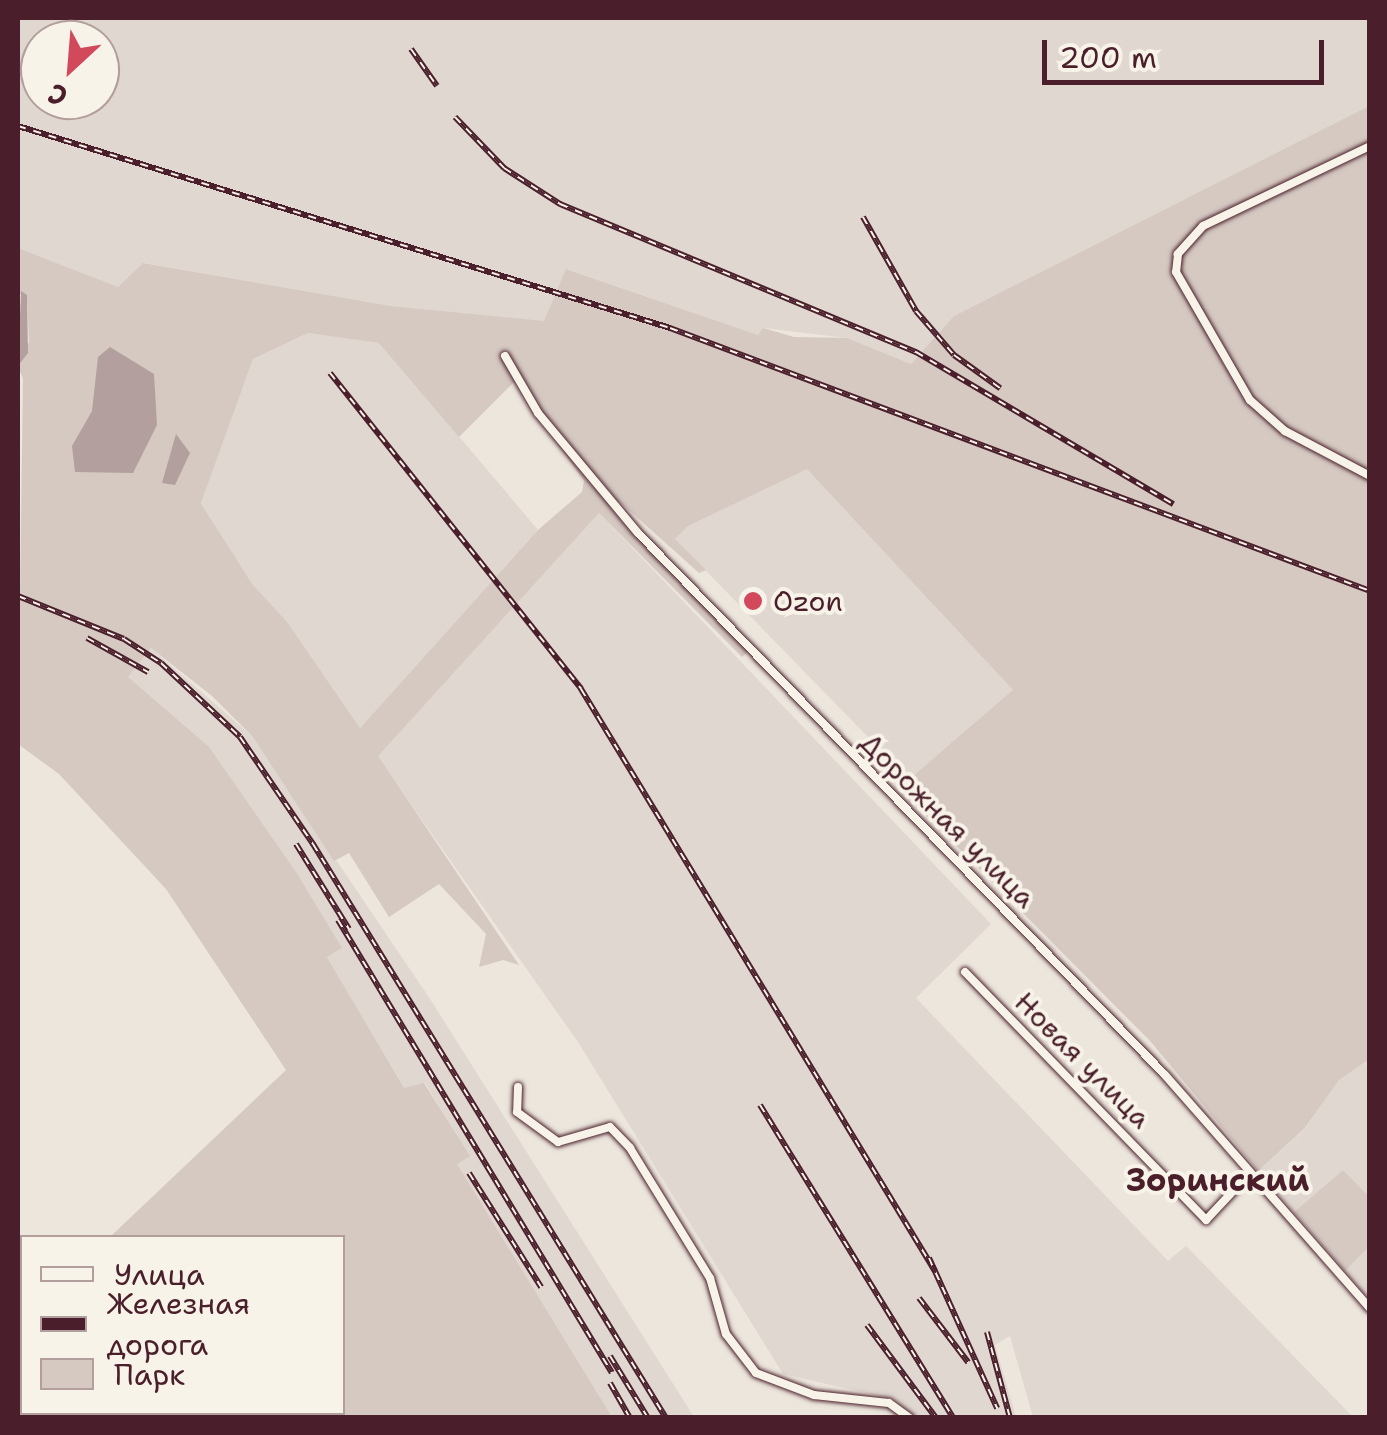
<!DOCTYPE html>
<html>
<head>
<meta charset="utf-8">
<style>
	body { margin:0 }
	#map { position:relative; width:1387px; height:1435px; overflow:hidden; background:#ece6dd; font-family:"Shantell Sans",sans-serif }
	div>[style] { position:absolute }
	.built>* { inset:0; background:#e0d7d0 }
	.green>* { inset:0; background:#d5c9c2 }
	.water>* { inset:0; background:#b39f9d }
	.roads { filter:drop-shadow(0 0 2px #4a1f2b) drop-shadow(0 0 2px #4a1f2b) }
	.street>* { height:8px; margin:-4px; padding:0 4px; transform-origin:4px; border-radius:4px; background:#f7f3e8 }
	.rail>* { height:6px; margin-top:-3px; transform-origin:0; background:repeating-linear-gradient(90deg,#f7f3e8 0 8px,#4a1f2b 0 16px); box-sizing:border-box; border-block:2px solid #4a1f2b }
	.dots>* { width:28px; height:28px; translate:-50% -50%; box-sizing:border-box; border:5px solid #f7f3e8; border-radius:50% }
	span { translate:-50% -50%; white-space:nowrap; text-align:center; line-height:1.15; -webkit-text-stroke:8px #f7f3e8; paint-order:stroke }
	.poi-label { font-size:28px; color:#4a1f2b }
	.left { translate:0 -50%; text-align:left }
	.street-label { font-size:28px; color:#4a1f2b }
	.quarter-label { font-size:32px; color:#4a1f2b; font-weight:700 }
	.frame { position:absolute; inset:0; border:20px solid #4a1f2b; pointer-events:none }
	.legend { position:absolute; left:20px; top:1235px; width:325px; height:180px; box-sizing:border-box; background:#f7f3e8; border:2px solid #b29e9c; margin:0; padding:12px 18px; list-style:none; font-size:30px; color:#4a1f2b }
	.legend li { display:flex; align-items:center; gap:20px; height:50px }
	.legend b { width:50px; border:2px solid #b29e9c }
	.north { position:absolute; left:20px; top:20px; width:100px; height:100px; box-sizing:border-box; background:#f7f3e8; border:2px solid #b29e9c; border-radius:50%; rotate:206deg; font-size:28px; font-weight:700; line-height:40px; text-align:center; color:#4a1f2b }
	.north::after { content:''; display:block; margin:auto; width:35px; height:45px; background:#d1495b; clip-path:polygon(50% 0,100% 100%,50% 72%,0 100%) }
	.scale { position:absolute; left:1042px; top:40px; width:282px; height:45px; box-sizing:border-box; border:5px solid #4a1f2b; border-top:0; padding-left:12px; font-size:30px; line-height:35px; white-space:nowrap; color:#4a1f2b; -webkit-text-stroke:8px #f7f3e8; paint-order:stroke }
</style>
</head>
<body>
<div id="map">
	<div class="built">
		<i style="clip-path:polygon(evenodd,18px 18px,1369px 18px,1369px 106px,954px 316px,911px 364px,847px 338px,763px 328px,758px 335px,567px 269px,545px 322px,391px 306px,144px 263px,118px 287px,18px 248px,18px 18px,40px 40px,100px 40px,100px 100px,40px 100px,40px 40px)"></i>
		<i style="clip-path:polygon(308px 333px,380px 343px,538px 530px,360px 728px,288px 623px,251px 584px,201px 502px,253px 359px)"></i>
		<i style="clip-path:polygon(807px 468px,1014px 691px,909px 779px,675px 539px,688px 526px)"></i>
		<i style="clip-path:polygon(599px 513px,991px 924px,916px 998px,1168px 1261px,1186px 1246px,1353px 1417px,1033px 1417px,1010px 1336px,995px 1345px,1016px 1417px,917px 1417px,893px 1399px,783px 1374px,578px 1042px,377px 756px)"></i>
		<i style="clip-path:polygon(151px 648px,253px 737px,430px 999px,694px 1417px,612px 1417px,456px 1164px,469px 1155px,425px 1083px,404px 1088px,327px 957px,341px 948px,128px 677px)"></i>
		<i style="clip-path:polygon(1369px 1059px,1369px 1198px,1343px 1170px,1294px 1212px,1258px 1171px,1304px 1130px,1339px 1079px)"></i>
		<i style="clip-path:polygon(1369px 1247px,1369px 1299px,1345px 1271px)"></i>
	</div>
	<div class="green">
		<i style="clip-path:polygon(evenodd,1369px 106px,1369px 1059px,1339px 1080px,1304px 1129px,1258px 1171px,1151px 1042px,899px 788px,1013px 690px,807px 469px,688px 526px,675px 539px,706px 570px,699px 573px,620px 502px,611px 505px,749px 651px,742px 657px,599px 513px,378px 756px,519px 965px,503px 960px,479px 967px,486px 934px,439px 884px,389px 917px,349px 853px,334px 861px,253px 737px,212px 696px,151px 648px,128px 677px,209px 747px,296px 872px,342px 948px,327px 957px,404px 1088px,424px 1083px,470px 1156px,457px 1164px,612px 1417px,100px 1417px,342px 1412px,342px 1238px,110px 1237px,286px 1070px,166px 889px,59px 774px,18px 744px,23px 379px,18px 366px,29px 342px,27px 295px,18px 294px,18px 248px,118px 287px,143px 263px,391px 306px,544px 321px,566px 269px,758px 335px,763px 328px,794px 337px,847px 338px,911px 364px,954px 316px,1369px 106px,308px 333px,379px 343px,459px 437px,514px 382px,584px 481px,582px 492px,538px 530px,360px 728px,288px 623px,252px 584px,201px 503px,253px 359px,308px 333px)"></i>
		<i style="clip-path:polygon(1343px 1170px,1370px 1198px,1369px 1247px,1345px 1271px,1294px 1212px)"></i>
	</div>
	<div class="water">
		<i style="clip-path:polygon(21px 291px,27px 295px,28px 353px,18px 366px)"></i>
		<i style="clip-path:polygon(110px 347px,154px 374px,157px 425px,133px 473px,75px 472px,72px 446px,92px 411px,98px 357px)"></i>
		<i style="clip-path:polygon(176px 434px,190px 453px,175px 485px,162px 483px)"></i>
	</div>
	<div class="roads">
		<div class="street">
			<i style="left:1370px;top:146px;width:185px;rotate:154.4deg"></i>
			<i style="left:1203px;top:226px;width:38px;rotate:132deg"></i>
			<i style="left:1178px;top:254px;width:18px;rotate:96deg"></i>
			<i style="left:1176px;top:272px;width:148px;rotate:60deg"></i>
			<i style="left:1250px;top:400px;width:47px;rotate:41.5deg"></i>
			<i style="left:1285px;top:431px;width:96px;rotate:27.9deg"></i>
			<i style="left:505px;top:356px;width:66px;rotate:59.9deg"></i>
			<i style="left:538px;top:413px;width:156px;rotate:50.2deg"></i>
			<i style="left:638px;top:533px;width:756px;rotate:45.8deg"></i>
			<i style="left:1165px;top:1075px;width:310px;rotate:48.7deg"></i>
			<i style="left:965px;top:972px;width:346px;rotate:45.8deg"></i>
			<i style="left:1206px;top:1220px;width:64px;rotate:-46.9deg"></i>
			<i style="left:518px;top:1087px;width:25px;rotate:92deg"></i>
			<i style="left:517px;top:1112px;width:51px;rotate:36.2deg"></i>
			<i style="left:558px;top:1142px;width:54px;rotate:-16.1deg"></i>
			<i style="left:610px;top:1127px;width:29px;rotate:46deg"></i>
			<i style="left:630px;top:1148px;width:153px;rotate:58.4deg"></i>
			<i style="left:710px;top:1278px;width:58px;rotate:74.1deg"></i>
			<i style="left:726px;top:1334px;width:49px;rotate:52.4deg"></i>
			<i style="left:756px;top:1373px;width:62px;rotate:20.8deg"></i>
			<i style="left:814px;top:1395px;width:75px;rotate:6.1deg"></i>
			<i style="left:889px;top:1403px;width:26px;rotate:36deg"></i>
		</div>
	</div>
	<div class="rail">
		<i style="left:411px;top:49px;width:45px;rotate:54.9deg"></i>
		<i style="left:455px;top:117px;width:71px;rotate:46.1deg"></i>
		<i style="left:504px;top:168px;width:67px;rotate:32.7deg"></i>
		<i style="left:560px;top:204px;width:386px;rotate:22.6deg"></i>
		<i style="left:916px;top:352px;width:299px;rotate:30.6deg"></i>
		<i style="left:18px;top:126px;width:683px;rotate:17.21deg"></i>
		<i style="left:670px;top:328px;width:748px;rotate:20.59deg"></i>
		<i style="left:863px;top:217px;width:108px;rotate:60.6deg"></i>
		<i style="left:916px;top:311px;width:58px;rotate:49.2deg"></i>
		<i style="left:954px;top:355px;width:57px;rotate:35.7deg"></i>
		<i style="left:330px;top:373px;width:404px;rotate:51.5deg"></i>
		<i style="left:581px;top:689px;width:681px;rotate:58.69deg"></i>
		<i style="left:18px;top:596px;width:114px;rotate:22.1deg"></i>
		<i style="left:124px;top:639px;width:44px;rotate:33deg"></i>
		<i style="left:161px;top:663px;width:108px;rotate:43.1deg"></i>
		<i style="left:240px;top:737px;width:130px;rotate:55.7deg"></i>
		<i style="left:313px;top:844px;width:674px;rotate:58.41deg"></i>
		<i style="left:87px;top:638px;width:70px;rotate:29.1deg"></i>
		<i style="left:296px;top:844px;width:100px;rotate:58.1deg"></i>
		<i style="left:338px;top:920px;width:529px;rotate:58.83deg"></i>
		<i style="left:760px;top:1105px;width:368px;rotate:58.3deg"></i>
		<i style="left:469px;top:1173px;width:135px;rotate:57.7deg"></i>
		<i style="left:929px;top:1258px;width:165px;rotate:65.6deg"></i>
		<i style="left:919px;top:1298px;width:81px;rotate:52.6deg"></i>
		<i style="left:867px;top:1325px;width:116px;rotate:53.4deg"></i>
		<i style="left:987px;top:1332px;width:89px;rotate:75deg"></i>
		<i style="left:610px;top:1356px;width:73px;rotate:58.5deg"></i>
		<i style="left:610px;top:1383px;width:40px;rotate:60.3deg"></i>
	</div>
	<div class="dots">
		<i style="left:753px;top:601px;background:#d1495b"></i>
	</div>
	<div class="poi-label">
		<span class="left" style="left:773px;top:601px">Ozon</span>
	</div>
	<div class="street-label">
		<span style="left:948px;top:820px;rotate:45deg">Дорожная улица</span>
		<span style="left:1083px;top:1060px;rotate:45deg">Новая улица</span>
	</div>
	<div class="quarter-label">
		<span style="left:1218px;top:1180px">Зоринский</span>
	</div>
	<div class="frame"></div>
	<ul class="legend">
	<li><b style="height:12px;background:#f7f3e8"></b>Улица</li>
	<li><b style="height:12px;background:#4a1f2b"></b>Железная дорога</li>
	<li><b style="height:28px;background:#d5c9c2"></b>Парк</li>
	</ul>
	<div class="north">С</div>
	<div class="scale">200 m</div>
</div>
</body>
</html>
